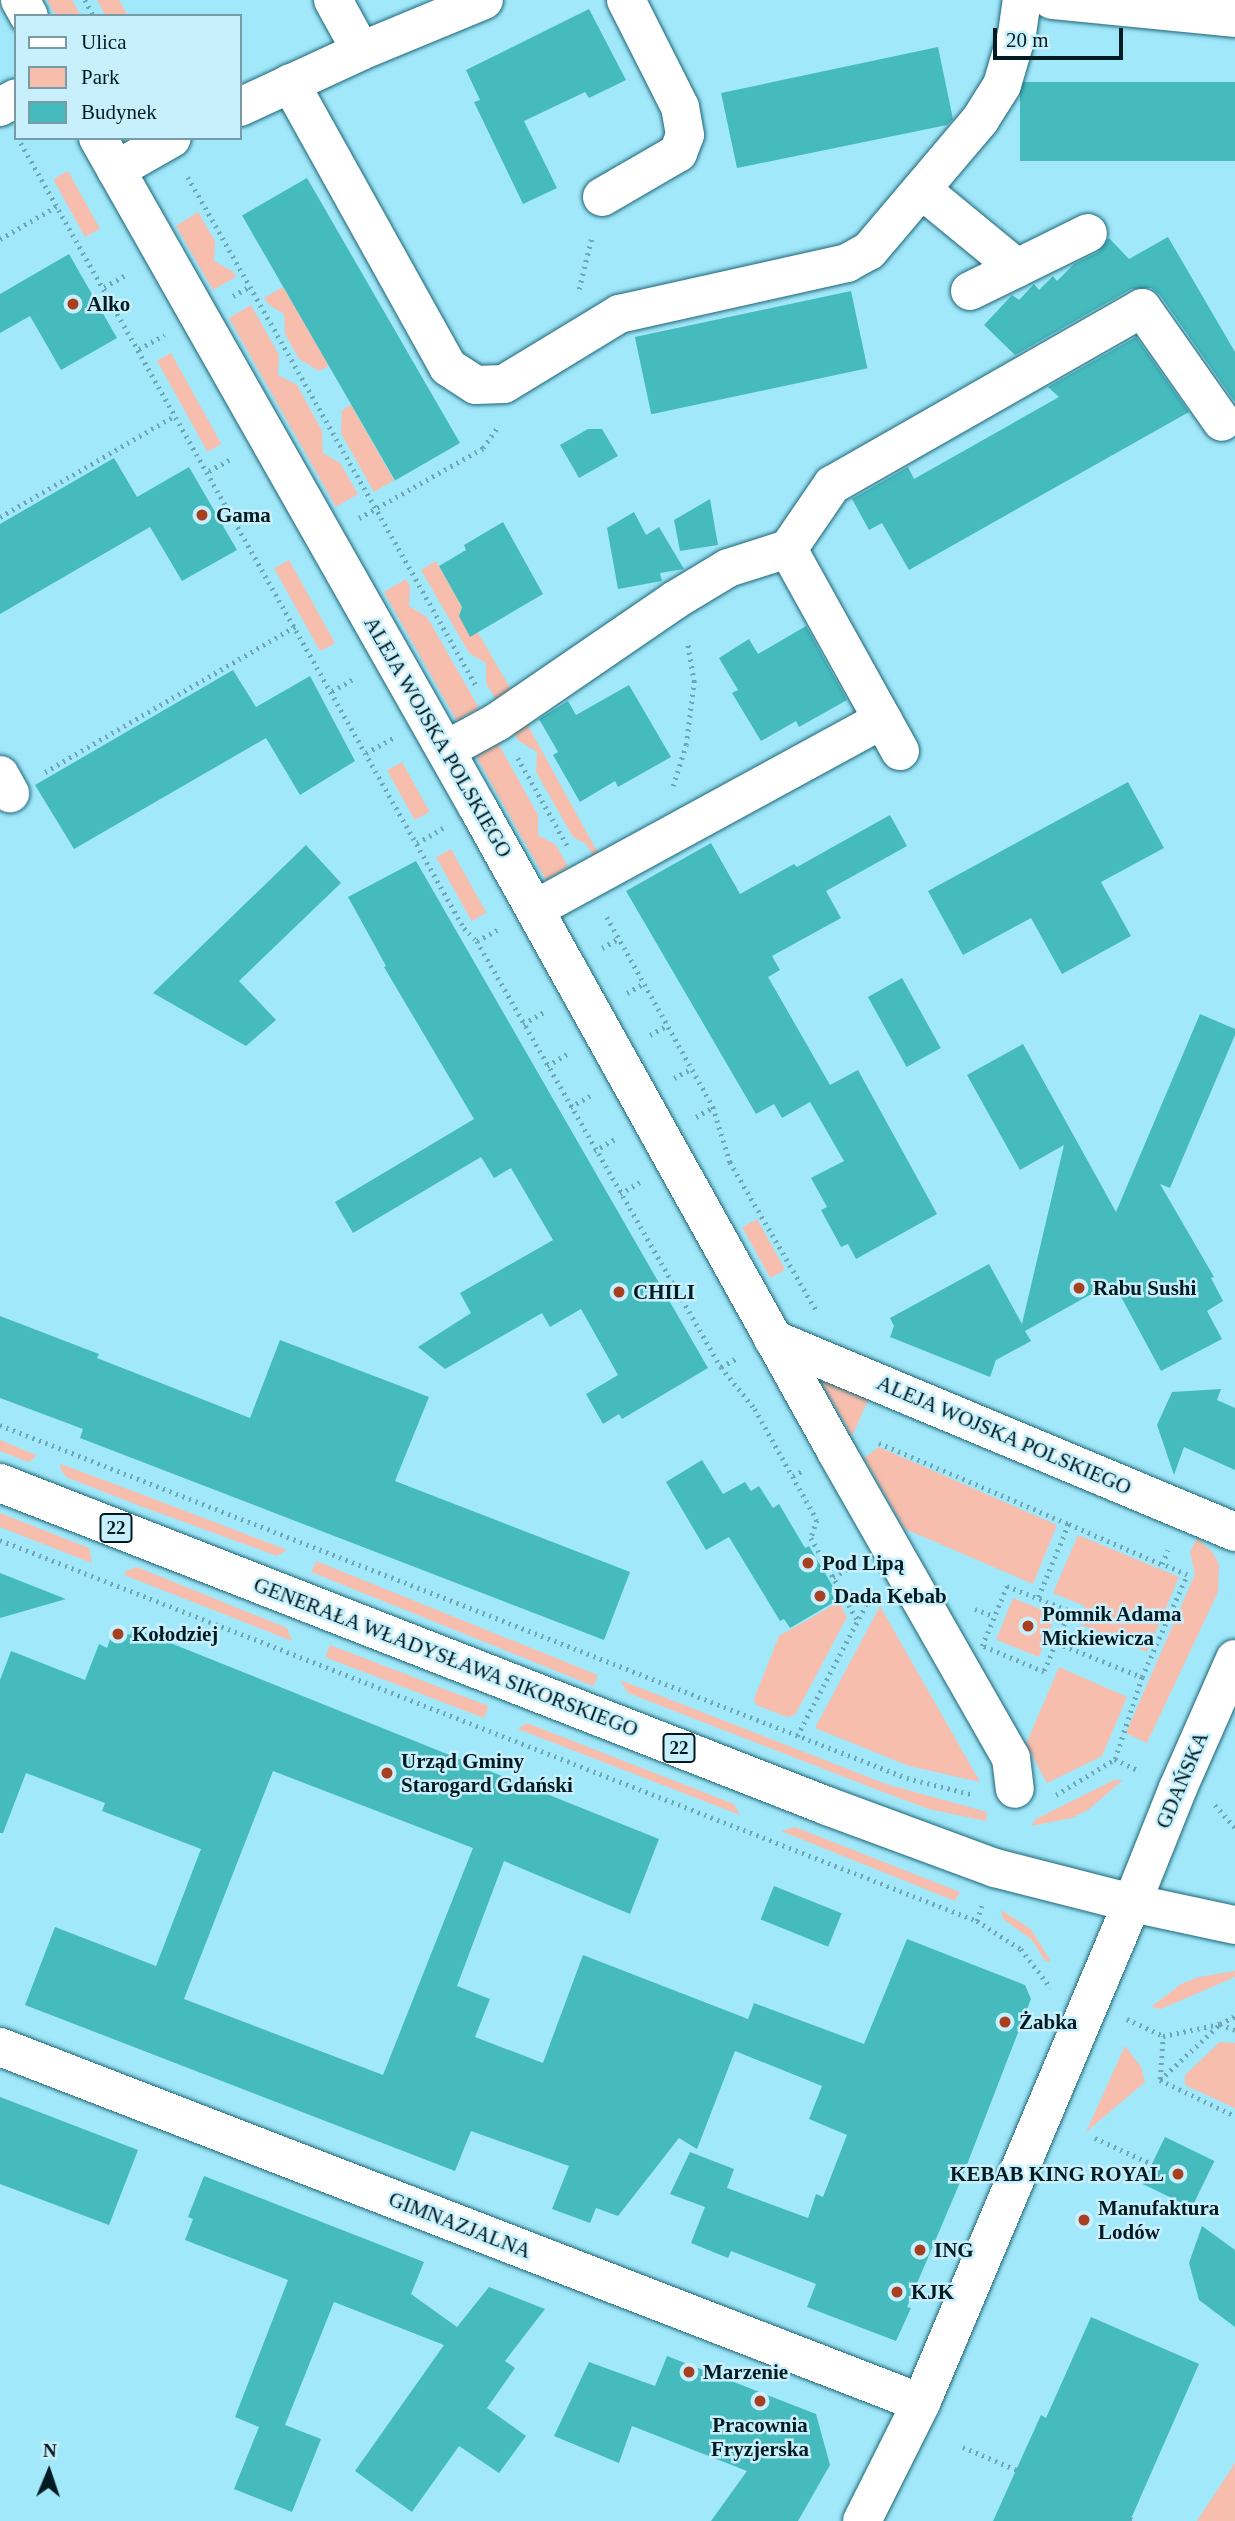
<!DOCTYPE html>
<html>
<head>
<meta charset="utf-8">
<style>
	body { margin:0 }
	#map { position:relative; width:1235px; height:2521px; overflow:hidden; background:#a2e8fb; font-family:Georgia,serif }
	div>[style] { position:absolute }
	.green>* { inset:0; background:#f7bead; transform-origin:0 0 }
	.building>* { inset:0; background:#46bbbe; transform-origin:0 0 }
	.path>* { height:4.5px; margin-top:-2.25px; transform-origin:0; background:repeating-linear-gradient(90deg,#6ea6b5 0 2px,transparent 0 7px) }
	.roads { filter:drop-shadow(0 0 2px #1c6677) drop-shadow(0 0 2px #1c6677) }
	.minor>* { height:38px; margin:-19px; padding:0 19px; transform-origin:19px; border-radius:19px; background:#fff }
	.major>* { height:38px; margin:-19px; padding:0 19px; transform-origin:19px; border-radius:19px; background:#fff }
	.dots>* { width:19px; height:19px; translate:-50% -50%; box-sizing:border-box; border:4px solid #c8f0fc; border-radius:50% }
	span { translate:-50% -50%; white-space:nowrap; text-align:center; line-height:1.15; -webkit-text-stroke:5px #c8f0fc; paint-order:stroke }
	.shield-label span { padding:2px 5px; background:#c8f0fc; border:2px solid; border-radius:5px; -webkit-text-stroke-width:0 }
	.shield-label { font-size:19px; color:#001b22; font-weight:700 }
	.poi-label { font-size:21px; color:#001b22; font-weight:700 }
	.left { translate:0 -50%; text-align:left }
	.right { translate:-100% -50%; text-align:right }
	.street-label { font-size:21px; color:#001b22 }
	.legend { position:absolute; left:14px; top:14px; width:228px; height:126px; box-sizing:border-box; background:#c8f0fc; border:2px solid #789ba5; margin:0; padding:9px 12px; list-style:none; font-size:21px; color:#001b22 }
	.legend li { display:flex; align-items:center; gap:14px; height:35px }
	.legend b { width:35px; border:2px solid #789ba5 }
	.north { position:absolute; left:14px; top:2437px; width:70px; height:70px; -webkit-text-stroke:5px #c8f0fc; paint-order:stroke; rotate:2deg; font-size:19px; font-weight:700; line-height:28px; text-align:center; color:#001b22 }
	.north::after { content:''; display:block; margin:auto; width:24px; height:32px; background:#001b22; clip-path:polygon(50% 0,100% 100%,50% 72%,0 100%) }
	.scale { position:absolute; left:993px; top:28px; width:130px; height:32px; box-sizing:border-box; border:4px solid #001b22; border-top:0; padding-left:9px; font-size:21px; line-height:24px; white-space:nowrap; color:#001b22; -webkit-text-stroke:5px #c8f0fc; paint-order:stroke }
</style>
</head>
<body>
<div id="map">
	<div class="green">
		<i style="clip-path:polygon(47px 0,72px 0,81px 16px,56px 16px)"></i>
		<i style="clip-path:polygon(97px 0,119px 0,128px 16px,106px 16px)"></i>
		<i style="left:68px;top:171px;width:66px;height:17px;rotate:61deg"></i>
		<i style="clip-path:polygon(198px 212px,215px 241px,214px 261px,232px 271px,236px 277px,213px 290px,176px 226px)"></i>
		<i style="clip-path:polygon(283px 287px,329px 366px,319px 371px,299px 359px,285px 334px,284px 314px,268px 304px,264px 298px)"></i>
		<i style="clip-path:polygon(251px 305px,279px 355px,278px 375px,297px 385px,322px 431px,323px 453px,340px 463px,358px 494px,336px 507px,229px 318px)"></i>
		<i style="left:171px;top:353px;width:104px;height:16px;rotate:61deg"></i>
		<i style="clip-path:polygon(351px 405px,394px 480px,374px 492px,341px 433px,342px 410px)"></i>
		<i style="left:289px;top:560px;width:95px;height:17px;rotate:61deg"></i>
		<i style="clip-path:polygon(436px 561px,462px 607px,459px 616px,477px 631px,512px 691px,496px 700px,486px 683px,486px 663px,469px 653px,421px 570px)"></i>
		<i style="clip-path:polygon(406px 579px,410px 587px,409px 606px,427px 617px,479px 708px,457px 721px,384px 592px)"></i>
		<i style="clip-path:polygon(526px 722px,598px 853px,593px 855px,586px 844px,573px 837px,536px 772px,537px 752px,519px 741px,512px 730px)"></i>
		<i style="clip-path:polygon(498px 743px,538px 815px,538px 835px,556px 845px,568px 867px,546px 880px,476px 756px)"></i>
		<i style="left:402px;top:762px;width:57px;height:17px;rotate:61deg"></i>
		<i style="left:451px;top:849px;width:73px;height:17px;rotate:61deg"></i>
		<i style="left:757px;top:1219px;width:58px;height:17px;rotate:61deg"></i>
		<i style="clip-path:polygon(817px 1375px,869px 1398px,852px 1436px)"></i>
		<i style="clip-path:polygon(0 1440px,36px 1455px,35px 1458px,28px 1462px,0 1451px)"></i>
		<i style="clip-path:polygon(879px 1447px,1057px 1525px,1033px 1584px,905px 1529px,864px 1458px)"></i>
		<i style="clip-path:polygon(61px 1464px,141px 1494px,287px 1550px,277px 1556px,140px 1506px,66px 1477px,60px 1468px)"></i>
		<i style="clip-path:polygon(0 1513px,89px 1548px,92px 1563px,0 1527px)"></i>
		<i style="clip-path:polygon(1078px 1535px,1179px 1577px,1147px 1652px,1077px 1623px,1085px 1606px,1053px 1593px)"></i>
		<i style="clip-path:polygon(1197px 1538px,1213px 1553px,1219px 1564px,1218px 1592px,1147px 1743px,1126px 1733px,1195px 1574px,1190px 1552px)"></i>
		<i style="left:316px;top:1561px;width:304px;height:12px;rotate:22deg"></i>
		<i style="clip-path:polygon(137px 1567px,287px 1628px,292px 1641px,124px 1575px,126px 1571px)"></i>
		<i style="left:1013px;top:1598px;width:46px;height:45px;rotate:22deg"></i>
		<i style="clip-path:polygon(839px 1602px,847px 1617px,795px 1715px,787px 1717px,756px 1705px,754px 1699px,779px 1636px)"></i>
		<i style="clip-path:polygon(880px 1606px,980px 1782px,909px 1766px,815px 1728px)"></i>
		<i style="left:330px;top:1645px;width:170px;height:13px;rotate:21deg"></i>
		<i style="clip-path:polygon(1059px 1667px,1127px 1697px,1102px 1756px,1047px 1783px,1026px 1744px)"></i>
		<i style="clip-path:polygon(620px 1680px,886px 1784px,987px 1812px,986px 1821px,929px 1809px,883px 1792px,628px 1693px)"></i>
		<i style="clip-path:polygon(527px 1723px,734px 1804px,740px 1815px,518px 1729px)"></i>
		<i style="clip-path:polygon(1114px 1780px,1123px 1780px,1088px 1810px,1072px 1818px,1031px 1826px,1036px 1819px)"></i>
		<i style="clip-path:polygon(795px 1827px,960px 1892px,955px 1901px,781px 1831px)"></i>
		<i style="clip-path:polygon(1001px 1910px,1031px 1929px,1051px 1962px,1045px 1961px,1032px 1940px,1003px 1919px)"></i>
		<i style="clip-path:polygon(1235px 1971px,1235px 1977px,1161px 2009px,1151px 2007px,1181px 1984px,1199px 1977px)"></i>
		<i style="clip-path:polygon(1220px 2042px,1235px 2043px,1235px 2108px,1185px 2085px,1185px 2075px)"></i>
		<i style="clip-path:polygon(1125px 2046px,1141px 2067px,1145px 2082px,1086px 2132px)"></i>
		<i style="clip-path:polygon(1235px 2463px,1235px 2521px,1197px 2521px)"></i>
	</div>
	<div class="building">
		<i style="clip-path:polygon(589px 9px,626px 80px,589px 98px,585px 92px,524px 121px,557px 188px,523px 204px,474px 102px,480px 100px,466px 70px)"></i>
		<i style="clip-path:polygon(938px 47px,953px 119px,947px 125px,737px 168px,721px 93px)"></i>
		<i style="left:1235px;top:82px;width:79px;height:215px;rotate:90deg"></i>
		<i style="left:307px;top:178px;width:306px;height:75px;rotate:60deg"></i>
		<i style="clip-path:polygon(1168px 237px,1235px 352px,1235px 402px,1160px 295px,1151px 288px,1131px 289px,1015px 355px,984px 325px,1012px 295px,1019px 300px,1034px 284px,1039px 290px,1053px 276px,1057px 281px,1074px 264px,1098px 252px,1109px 238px,1129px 259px)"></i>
		<i style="clip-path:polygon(69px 254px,117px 338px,61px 370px,30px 316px,0 333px,0 294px)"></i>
		<i style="left:851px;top:291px;width:79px;height:221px;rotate:78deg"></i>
		<i style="clip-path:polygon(1136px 337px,1189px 412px,909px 570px,882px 523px,869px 530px,852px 499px,908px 467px,914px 479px,1059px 397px,1048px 387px)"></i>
		<i style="clip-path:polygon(588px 429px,602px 429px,618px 456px,579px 478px,560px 445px)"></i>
		<i style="clip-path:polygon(114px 458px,137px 497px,189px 467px,237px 550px,182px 581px,150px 527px,0 614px,0 524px)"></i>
		<i style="clip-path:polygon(710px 499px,718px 545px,680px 551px,674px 520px)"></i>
		<i style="clip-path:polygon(634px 512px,646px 535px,659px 527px,684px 569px,660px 573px,662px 581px,618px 589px,607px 528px)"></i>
		<i style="clip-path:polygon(503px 522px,543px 594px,470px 637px,459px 616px,462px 607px,439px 566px,466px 550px,464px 545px)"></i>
		<i style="clip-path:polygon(806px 626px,847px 700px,799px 727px,796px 721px,761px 741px,732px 693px,738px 690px,719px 658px,749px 639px,758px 654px)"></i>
		<i style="clip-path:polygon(233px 670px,256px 707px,310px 676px,355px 761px,300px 795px,266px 738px,74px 849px,35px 785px)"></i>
		<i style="clip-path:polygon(629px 685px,671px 757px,618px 787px,615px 781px,580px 802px,553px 755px,558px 752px,539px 719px,568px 701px,576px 715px)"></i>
		<i style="clip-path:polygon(1128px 782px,1164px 848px,1101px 882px,1131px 936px,1062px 974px,1031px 918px,963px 955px,928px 891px)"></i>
		<i style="clip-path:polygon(890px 815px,907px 846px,826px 891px,841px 918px,772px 956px,780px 970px,768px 977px,830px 1085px,858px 1070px,937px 1214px,856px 1259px,848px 1244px,841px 1247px,821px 1210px,827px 1207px,811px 1178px,844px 1161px,810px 1102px,782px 1118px,774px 1104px,756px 1114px,626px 891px,711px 843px,740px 894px,794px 864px,797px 867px)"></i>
		<i style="clip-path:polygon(306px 845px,341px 883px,239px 981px,276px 1020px,246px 1046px,153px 993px)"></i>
		<i style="clip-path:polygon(416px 861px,708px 1368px,622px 1419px,619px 1414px,603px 1424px,586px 1394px,618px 1375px,581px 1309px,550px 1327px,542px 1313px,445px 1369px,418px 1347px,471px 1313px,460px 1293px,553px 1240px,511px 1168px,494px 1178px,481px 1157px,353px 1233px,335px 1202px,474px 1119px,384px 967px,386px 966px,348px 897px)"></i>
		<i style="left:902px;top:978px;width:80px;height:39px;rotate:61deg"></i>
		<i style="clip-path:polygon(1200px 1014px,1235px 1029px,1235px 1035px,1170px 1188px,1160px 1184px,1214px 1277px,1211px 1278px,1223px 1301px,1207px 1311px,1222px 1339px,1161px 1371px,1113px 1282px,1025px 1331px,1031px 1341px,996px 1360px,990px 1377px,890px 1337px,894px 1326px,890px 1318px,989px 1264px,1022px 1324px,1064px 1145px,1020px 1170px,967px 1075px,1023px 1044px,1116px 1212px)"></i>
		<i style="clip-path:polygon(0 1316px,99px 1354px,97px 1358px,250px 1418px,280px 1340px,429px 1397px,395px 1481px,630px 1572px,604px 1640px,80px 1438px,83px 1429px,0 1398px)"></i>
		<i style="clip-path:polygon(1221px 1389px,1217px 1400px,1235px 1408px,1235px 1470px,1184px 1447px,1174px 1475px,1157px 1425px,1172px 1392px)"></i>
		<i style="clip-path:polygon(702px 1460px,723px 1494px,745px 1482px,751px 1491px,759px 1486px,773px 1508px,779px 1504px,805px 1548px,809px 1546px,835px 1590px,831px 1593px,836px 1601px,790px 1628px,784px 1619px,780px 1621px,729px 1537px,706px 1550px,666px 1482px)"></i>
		<i style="clip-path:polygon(0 1573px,66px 1599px,0 1618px)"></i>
		<i style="clip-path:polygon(evenodd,114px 1628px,130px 1635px,133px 1628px,659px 1839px,630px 1914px,504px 1861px,457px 1986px,490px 1999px,475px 2037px,543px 2063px,583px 1955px,748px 2019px,754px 2003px,864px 2044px,907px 1939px,1025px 1985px,1031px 1999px,961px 2180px,907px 2307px,911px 2308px,896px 2341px,807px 2307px,816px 2284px,731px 2251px,728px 2258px,691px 2243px,705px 2207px,670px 2194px,690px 2152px,734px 2169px,727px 2188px,808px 2218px,816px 2194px,823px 2197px,847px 2135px,809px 2119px,822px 2086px,735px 2051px,697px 2149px,679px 2138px,618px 2216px,596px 2208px,590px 2223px,552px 2209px,569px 2166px,471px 2131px,455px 2171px,25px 2005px,55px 1927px,156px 1966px,201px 1849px,102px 1811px,105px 1803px,26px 1773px,3px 1833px,0 1833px,0 1680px,11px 1651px,85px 1680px,99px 1644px,107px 1648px,114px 1628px,273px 1771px,473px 1848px,383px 2075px,184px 1999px,273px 1771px)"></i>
		<i style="left:774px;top:1886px;width:73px;height:36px;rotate:22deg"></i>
		<i style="clip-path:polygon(0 2097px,138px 2150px,109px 2225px,0 2184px)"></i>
		<i style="left:1165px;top:2137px;width:55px;height:52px;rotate:26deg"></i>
		<i style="clip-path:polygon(204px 2176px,424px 2262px,411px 2294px,457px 2327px,489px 2287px,545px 2309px,505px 2361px,515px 2368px,487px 2408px,526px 2436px,499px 2473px,459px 2446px,412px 2512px,355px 2471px,444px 2345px,334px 2302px,285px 2425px,321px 2439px,292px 2512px,234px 2489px,259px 2427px,235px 2417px,288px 2280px,185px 2240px,193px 2219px,188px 2217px)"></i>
		<i style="clip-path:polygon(1202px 2226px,1235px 2250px,1235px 2327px,1199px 2300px,1189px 2263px)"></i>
		<i style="clip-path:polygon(1091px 2317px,1199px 2364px,1130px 2521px,993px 2521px,1041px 2415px,1046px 2418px)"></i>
		<i style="clip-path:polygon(667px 2356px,816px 2414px,830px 2465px,798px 2521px,711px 2521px,747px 2471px,632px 2426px,619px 2463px,554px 2436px,589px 2362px,655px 2386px)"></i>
	</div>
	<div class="path">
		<i style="left:85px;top:0;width:18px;rotate:61deg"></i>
		<i style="left:21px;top:143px;width:901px;rotate:60.56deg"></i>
		<i style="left:464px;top:928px;width:18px;rotate:45deg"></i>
		<i style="left:477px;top:941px;width:491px;rotate:60.2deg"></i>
		<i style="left:721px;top:1367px;width:18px;rotate:-29deg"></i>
		<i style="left:188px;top:177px;width:586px;rotate:60.46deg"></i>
		<i style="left:0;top:239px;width:66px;rotate:-30.1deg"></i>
		<i style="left:104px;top:287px;width:26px;rotate:-29deg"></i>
		<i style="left:579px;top:289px;width:55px;rotate:-76.2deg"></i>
		<i style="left:233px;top:296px;width:20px;rotate:-30deg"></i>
		<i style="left:139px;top:349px;width:29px;rotate:-29deg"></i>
		<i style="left:209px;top:471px;width:26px;rotate:-29deg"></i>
		<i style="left:0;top:517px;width:203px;rotate:-30.1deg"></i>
		<i style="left:359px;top:518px;width:142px;rotate:-29.4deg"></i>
		<i style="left:483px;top:448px;width:28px;rotate:-55deg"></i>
		<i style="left:332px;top:691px;width:26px;rotate:-29deg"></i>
		<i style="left:366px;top:753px;width:31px;rotate:-29deg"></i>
		<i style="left:518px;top:758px;width:100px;rotate:60.6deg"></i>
		<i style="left:45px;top:772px;width:290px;rotate:-30.2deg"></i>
		<i style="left:673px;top:786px;width:43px;rotate:-72.4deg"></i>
		<i style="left:686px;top:745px;width:64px;rotate:-82.8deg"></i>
		<i style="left:694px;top:682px;width:42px;rotate:-99.7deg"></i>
		<i style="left:417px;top:843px;width:30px;rotate:-30deg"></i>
		<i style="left:607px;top:917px;width:218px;rotate:60.8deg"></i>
		<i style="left:713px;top:1107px;width:58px;rotate:72.8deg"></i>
		<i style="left:730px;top:1162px;width:171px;rotate:59.8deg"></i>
		<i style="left:477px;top:941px;width:23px;rotate:-29deg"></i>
		<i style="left:602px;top:948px;width:20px;rotate:-30deg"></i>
		<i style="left:627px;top:993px;width:20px;rotate:-30deg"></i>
		<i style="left:523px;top:1024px;width:24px;rotate:-30deg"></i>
		<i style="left:650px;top:1035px;width:21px;rotate:-29deg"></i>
		<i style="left:547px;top:1066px;width:23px;rotate:-31deg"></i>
		<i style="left:674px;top:1078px;width:19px;rotate:-28deg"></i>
		<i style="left:570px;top:1107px;width:23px;rotate:-29deg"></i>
		<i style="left:696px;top:1117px;width:20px;rotate:-30deg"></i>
		<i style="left:594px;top:1151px;width:24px;rotate:-30deg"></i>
		<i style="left:620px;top:1194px;width:23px;rotate:-31deg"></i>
		<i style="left:721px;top:1367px;width:54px;rotate:51deg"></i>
		<i style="left:755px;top:1409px;width:127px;rotate:60.8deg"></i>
		<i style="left:817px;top:1520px;width:19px;rotate:108deg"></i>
		<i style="left:811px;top:1538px;width:95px;rotate:60.5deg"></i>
		<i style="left:0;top:1425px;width:973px;rotate:21.27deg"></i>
		<i style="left:907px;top:1778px;width:69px;rotate:14.2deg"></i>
		<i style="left:879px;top:1443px;width:207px;rotate:23.1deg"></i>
		<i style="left:1069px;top:1524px;width:81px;rotate:112.5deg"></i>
		<i style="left:793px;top:1476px;width:10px;rotate:-29deg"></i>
		<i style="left:1069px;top:1524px;width:100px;rotate:23.5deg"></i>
		<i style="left:0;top:1540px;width:1049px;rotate:21.3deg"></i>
		<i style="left:977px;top:1921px;width:52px;rotate:32.5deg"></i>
		<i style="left:1021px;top:1949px;width:49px;rotate:52.4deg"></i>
		<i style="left:833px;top:1577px;width:24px;rotate:-30deg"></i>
		<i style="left:1007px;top:1586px;width:68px;rotate:21.6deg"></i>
		<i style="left:1070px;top:1611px;width:66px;rotate:113.1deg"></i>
		<i style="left:1044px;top:1672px;width:67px;rotate:-157.2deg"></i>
		<i style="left:982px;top:1646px;width:65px;rotate:-67.4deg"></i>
		<i style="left:975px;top:1609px;width:20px;rotate:20deg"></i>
		<i style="left:1057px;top:1643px;width:92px;rotate:21.8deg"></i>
		<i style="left:797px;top:1736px;width:157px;rotate:-62.3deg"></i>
		<i style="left:1115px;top:1759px;width:86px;rotate:-71.8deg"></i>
		<i style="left:1142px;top:1677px;width:111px;rotate:-66.2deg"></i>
		<i style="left:1187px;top:1575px;width:27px;rotate:-156deg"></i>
		<i style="left:1162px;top:1564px;width:15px;rotate:-67deg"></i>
		<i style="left:1056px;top:1795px;width:69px;rotate:-31.4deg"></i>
		<i style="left:1115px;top:1759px;width:28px;rotate:26deg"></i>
		<i style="left:1215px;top:1805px;width:30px;rotate:48deg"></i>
		<i style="left:977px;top:1921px;width:17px;rotate:-73deg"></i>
		<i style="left:1127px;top:2019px;width:40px;rotate:25deg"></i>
		<i style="left:1163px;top:2036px;width:58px;rotate:-11.9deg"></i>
		<i style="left:1220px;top:2024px;width:17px;rotate:-28deg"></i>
		<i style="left:1160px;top:2079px;width:43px;rotate:-86deg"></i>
		<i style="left:1160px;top:2080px;width:82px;rotate:-43deg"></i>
		<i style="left:1220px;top:2024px;width:16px;rotate:22deg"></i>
		<i style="left:1160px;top:2080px;width:83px;rotate:25.6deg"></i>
		<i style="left:1095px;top:2138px;width:63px;rotate:24.5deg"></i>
		<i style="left:963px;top:2447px;width:59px;rotate:23.1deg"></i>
		<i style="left:1130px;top:2519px;width:4px;rotate:27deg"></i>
	</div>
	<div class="roads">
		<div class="minor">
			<i style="left:20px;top:0;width:18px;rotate:61deg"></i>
			<i style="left:333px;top:0;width:58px;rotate:61.2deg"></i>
			<i style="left:1052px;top:0;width:184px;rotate:5.6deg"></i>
			<i style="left:290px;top:83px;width:325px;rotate:60.9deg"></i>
			<i style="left:448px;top:367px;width:33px;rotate:33deg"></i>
			<i style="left:476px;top:385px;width:28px;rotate:-2deg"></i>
			<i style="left:504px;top:384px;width:135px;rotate:-31.3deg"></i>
			<i style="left:619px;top:314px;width:234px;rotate:-12.6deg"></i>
			<i style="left:847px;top:263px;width:25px;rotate:-29deg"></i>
			<i style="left:869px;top:251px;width:172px;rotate:-49.7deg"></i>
			<i style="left:980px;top:120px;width:41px;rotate:-57.8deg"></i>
			<i style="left:1002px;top:85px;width:53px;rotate:-73.6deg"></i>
			<i style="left:1017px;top:34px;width:34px;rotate:-82deg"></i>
			<i style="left:0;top:107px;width:18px;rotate:-29deg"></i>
			<i style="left:240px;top:107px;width:133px;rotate:-24.8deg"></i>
			<i style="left:361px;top:51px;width:133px;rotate:-22.5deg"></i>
			<i style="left:98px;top:138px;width:770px;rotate:60.44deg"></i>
			<i style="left:478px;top:808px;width:738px;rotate:60.9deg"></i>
			<i style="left:837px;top:1453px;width:351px;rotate:60.3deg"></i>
			<i style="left:1011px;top:1758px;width:31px;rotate:83deg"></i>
			<i style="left:116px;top:170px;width:64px;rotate:-29.7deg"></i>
			<i style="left:922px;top:190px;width:123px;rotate:39.4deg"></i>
			<i style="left:1017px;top:268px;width:79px;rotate:-26.2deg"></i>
			<i style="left:602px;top:197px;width:88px;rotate:-30.1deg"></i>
			<i style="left:678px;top:153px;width:19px;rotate:-69deg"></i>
			<i style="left:685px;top:135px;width:28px;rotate:-100deg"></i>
			<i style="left:680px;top:107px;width:120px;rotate:-116.8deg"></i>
			<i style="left:970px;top:291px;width:52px;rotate:-26.1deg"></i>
			<i style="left:788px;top:549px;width:78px;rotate:-55.5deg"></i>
			<i style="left:832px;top:485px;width:357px;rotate:-29.7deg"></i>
			<i style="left:1142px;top:308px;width:139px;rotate:54.9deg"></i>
			<i style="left:446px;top:750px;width:58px;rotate:-28.8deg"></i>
			<i style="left:497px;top:722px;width:216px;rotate:-34.4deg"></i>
			<i style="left:675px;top:600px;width:62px;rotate:-31.1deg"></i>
			<i style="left:728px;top:568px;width:63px;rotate:-17.6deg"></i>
			<i style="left:788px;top:549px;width:231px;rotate:61deg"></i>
			<i style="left:0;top:775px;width:21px;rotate:61deg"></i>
			<i style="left:535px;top:909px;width:396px;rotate:-28.6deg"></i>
			<i style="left:773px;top:1339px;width:501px;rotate:22.67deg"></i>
			<i style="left:0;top:2047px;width:987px;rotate:21.13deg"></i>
			<i style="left:862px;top:2521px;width:132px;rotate:-63.4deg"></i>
			<i style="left:921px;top:2403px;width:543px;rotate:-67.12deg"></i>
		</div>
		<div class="major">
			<i style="left:0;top:1483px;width:888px;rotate:21.33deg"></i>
			<i style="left:827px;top:1806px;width:179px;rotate:20.3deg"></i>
			<i style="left:995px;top:1868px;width:141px;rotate:14.3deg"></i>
			<i style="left:1132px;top:1903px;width:105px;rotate:12.1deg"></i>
			<i style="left:1132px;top:1903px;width:124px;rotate:-68.2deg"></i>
			<i style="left:1178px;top:1788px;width:141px;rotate:-66.2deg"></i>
		</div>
	</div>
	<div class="dots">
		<i style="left:73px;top:304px;background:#a84020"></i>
		<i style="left:202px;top:515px;background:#a84020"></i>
		<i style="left:1079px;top:1288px;background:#a84020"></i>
		<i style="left:619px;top:1292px;background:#a84020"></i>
		<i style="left:808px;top:1563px;background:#a84020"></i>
		<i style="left:820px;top:1596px;background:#a84020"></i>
		<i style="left:1028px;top:1626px;background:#a84020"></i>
		<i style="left:118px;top:1634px;background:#a84020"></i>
		<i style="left:387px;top:1773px;background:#a84020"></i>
		<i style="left:1005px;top:2022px;background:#a84020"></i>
		<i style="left:1178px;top:2174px;background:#a84020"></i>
		<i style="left:1084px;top:2220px;background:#a84020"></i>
		<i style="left:920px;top:2250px;background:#a84020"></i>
		<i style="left:897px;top:2292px;background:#a84020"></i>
		<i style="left:689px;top:2372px;background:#a84020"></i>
		<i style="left:760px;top:2401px;background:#a84020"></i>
	</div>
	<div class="shield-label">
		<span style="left:116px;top:1528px">22</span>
		<span style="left:679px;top:1748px">22</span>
	</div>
	<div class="poi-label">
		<span class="left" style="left:87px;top:304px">Alko</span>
		<span class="left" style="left:216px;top:515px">Gama</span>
		<span class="left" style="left:1093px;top:1288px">Rabu Sushi</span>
		<span class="left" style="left:633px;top:1292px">CHILI</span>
		<span class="left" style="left:822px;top:1563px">Pod Lipą</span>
		<span class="left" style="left:834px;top:1596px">Dada Kebab</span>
		<span class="left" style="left:1042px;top:1626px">Pomnik Adama<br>Mickiewicza</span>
		<span class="left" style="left:132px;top:1634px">Kołodziej</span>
		<span class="left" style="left:401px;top:1773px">Urząd Gminy<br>Starogard Gdański</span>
		<span class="left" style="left:1019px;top:2022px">Żabka</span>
		<span class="right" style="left:1164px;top:2174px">KEBAB KING ROYAL</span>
		<span class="left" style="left:1098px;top:2220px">Manufaktura<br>Lodów</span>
		<span class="left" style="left:934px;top:2250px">ING</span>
		<span class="left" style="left:911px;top:2292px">KJK</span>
		<span class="left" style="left:703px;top:2372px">Marzenie</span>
		<span style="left:760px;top:2437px">Pracownia<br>Fryzjerska</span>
	</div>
	<div class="street-label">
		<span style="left:438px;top:737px;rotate:60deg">ALEJA WOJSKA POLSKIEGO</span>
		<span style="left:1004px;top:1435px;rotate:23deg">ALEJA WOJSKA POLSKIEGO</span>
		<span style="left:446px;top:1657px;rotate:21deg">GENERAŁA WŁADYSŁAWA SIKORSKIEGO</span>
		<span style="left:1182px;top:1780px;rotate:-67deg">GDAŃSKA</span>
		<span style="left:460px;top:2225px;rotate:21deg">GIMNAZJALNA</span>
	</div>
	<ul class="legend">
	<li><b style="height:9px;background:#fff"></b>Ulica</li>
	<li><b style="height:19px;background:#f7bead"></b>Park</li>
	<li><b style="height:19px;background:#46bbbe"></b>Budynek</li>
	</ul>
	<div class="north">N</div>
	<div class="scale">20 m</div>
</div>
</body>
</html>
